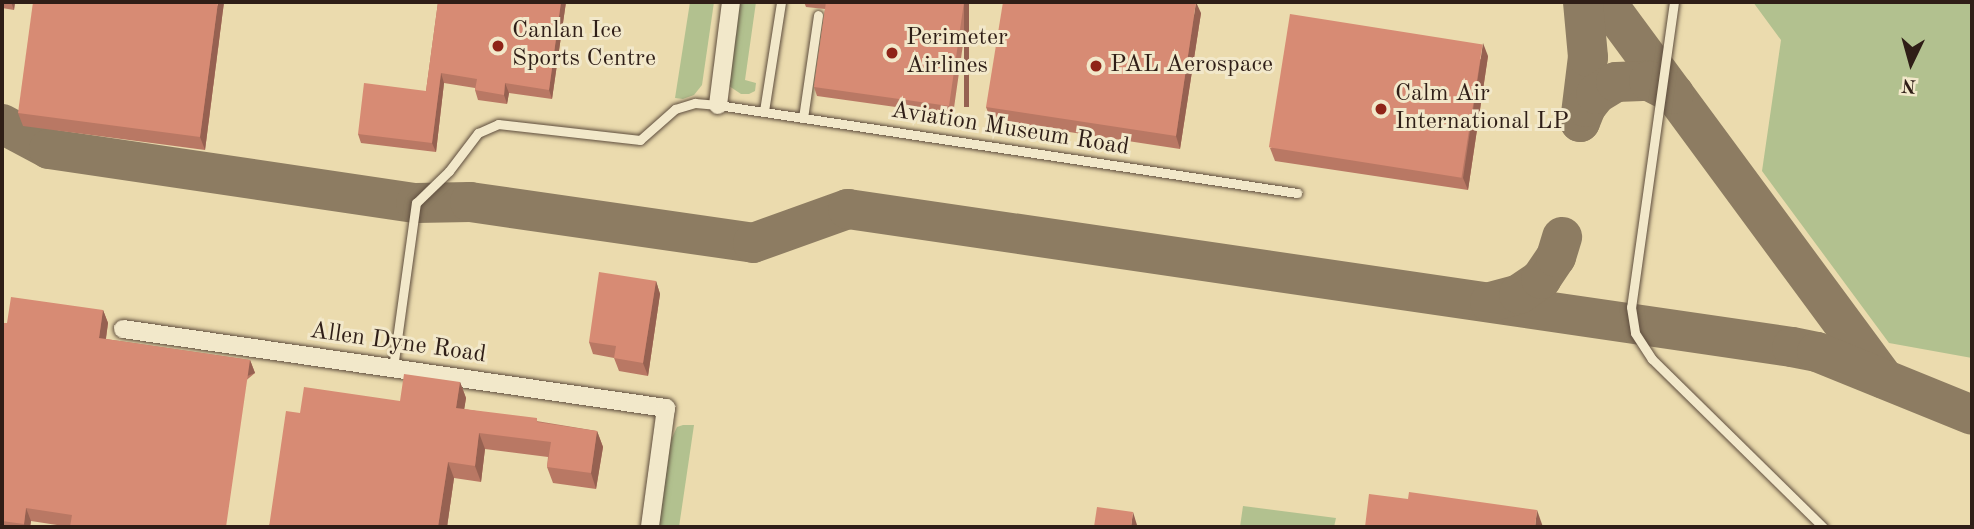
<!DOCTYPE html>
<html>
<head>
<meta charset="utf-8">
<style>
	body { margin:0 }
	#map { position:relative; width:1974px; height:529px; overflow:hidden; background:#ebdbae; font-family:"Old Standard TT",serif }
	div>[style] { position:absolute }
	.green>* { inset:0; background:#b2c18f }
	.taxiway>* { height:40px; margin:-20px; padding:0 20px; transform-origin:20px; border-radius:20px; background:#8d7c62 }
	.roads { filter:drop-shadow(0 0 2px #5e4d3d) drop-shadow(0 0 2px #5e4d3d) }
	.service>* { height:9px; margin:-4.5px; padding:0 4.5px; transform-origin:4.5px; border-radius:4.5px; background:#f2e8ca }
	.minor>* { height:18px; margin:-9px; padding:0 9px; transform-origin:9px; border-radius:9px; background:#f2e8ca }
	.wall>* { inset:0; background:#b97864 }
	.shaded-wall>* { inset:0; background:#966151; transform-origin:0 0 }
	.building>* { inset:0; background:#d78b74; transform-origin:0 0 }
	.dots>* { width:19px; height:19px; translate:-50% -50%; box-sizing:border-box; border:4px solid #f2e8ca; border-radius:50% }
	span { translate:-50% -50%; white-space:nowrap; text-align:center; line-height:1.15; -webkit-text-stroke:6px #f2e8ca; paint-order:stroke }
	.poi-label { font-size:24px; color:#2f1e17 }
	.left { translate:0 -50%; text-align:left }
	.street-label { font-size:24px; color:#2f1e17 }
	.frame { position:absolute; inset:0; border:4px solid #2f1e17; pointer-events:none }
	.north { position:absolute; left:1876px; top:28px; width:70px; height:70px; -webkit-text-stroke:5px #f2e8ca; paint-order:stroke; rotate:185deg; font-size:19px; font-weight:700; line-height:28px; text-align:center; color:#2f1e17 }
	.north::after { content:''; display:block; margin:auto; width:24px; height:32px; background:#2f1e17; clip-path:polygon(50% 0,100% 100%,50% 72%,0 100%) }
</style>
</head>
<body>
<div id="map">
	<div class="green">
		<i style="clip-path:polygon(690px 2px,714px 2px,702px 85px,694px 95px,683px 99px,675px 98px)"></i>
		<i style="clip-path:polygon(737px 2px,756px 2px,745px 80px,756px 83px,755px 91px,749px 94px,741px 94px,729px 86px)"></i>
		<i style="clip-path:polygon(1753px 2px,1972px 2px,1972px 358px,1889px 343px,1762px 171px,1781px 40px)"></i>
		<i style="clip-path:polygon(683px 425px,694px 425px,679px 527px,658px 527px,671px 440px,677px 427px)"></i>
		<i style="clip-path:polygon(1243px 506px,1336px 518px,1334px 527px,1240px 527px)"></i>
	</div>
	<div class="taxiway">
		<i style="left:1606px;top:2px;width:468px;rotate:53.6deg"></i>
		<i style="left:1580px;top:122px;width:65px;rotate:-83deg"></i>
		<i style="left:1588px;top:57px;width:55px;rotate:-95.2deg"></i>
		<i style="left:1580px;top:122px;width:16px;rotate:-68deg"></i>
		<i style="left:1586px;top:107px;width:16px;rotate:-52deg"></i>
		<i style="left:1596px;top:94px;width:23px;rotate:-31deg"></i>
		<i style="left:1616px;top:82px;width:33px;rotate:-2deg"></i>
		<i style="left:1649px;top:81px;width:28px;rotate:27deg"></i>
		<i style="left:2px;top:124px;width:53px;rotate:28deg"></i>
		<i style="left:49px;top:149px;width:371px;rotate:8.4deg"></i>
		<i style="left:416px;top:203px;width:54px;rotate:-1.1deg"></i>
		<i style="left:470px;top:202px;width:286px;rotate:8.2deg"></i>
		<i style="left:753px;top:243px;width:101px;rotate:-19.7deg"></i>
		<i style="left:848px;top:209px;width:954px;rotate:8.32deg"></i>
		<i style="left:1792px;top:347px;width:25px;rotate:11deg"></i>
		<i style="left:1817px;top:352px;width:167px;rotate:22.1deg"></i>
		<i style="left:1490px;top:302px;width:30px;rotate:-15deg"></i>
		<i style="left:1519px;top:294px;width:27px;rotate:-34deg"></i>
		<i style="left:1541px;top:279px;width:27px;rotate:-56deg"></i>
		<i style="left:1556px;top:257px;width:21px;rotate:-73deg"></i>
	</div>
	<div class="roads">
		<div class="service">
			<i style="left:1674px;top:2px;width:308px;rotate:98deg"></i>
			<i style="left:1631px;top:307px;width:26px;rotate:81deg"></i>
			<i style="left:1635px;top:333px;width:31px;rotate:57deg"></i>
			<i style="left:1652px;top:359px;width:240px;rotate:44.5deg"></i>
			<i style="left:764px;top:111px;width:110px;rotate:-81.1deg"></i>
			<i style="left:803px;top:118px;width:104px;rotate:-81.7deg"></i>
			<i style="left:393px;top:368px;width:167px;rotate:-82.1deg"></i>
			<i style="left:416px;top:203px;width:46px;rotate:-44.1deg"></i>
			<i style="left:449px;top:171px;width:48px;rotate:-52.7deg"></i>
			<i style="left:478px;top:133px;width:22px;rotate:-24deg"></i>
			<i style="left:498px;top:124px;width:143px;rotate:6.4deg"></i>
			<i style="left:640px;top:140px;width:47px;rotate:-41.5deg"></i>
			<i style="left:675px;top:109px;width:21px;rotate:-17deg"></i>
			<i style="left:695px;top:103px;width:23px;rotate:5deg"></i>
			<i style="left:718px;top:105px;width:586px;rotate:8.64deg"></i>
		</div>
		<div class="minor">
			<i style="left:718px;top:105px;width:104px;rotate:-82.8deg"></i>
			<i style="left:123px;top:329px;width:549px;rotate:8.28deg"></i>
			<i style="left:666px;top:408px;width:120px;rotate:97.7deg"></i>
		</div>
	</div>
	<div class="wall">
		<i style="clip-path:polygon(2px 2px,15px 2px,14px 10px,2px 8px)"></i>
		<i style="clip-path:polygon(224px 2px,205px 150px,23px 126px,18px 113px)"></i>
		<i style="clip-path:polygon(438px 2px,566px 2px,552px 99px,509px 93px,507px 104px,478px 100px,475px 90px,475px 88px,444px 83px,436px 152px,361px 143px,358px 134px,426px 91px)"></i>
		<i style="clip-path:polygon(804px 2px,969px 2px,953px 115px,817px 96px,814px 87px,825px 9px,806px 7px)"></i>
		<i style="clip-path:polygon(1201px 13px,1180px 149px,991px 120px,986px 107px)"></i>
		<i style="clip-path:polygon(1488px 56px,1468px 190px,1275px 161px,1270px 148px)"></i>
		<i style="clip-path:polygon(656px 281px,660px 294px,648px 376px,619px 371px,614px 358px,593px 354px,589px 342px)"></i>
		<i style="clip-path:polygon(103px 310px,108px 323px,106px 339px,250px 360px,255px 373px,70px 527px,31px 521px,30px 527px,2px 527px,2px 323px,7px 323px)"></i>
		<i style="clip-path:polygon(460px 382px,466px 398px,464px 409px,597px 431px,603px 447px,596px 489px,553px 483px,547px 467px,548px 457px,485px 449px,481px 482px,454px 478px,447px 527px,269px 527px,300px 413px,400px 401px)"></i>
	</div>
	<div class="shaded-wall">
		<i style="clip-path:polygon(11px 2px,15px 2px,14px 10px)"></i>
		<i style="clip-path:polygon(218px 2px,224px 2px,205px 150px,200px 137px)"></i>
		<i style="clip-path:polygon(561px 2px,566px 2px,552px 99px,549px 90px)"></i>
		<i style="left:964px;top:2px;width:5px;height:105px"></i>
		<i style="clip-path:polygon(1196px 2px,1201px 13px,1180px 149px,1176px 136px)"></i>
		<i style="clip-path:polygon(1483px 43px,1488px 56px,1468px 190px,1463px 178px)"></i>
		<i style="clip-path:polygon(441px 73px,444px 83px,436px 152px,432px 143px)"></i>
		<i style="clip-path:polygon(505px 83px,509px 93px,507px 104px,504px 95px)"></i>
		<i style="clip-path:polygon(656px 281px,660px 294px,648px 376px,643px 363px)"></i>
		<i style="clip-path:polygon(103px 310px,108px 323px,104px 351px,99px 338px)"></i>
		<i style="left:250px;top:360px;width:14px;height:169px;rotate:69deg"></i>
		<i style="clip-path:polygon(460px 382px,466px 398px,462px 424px,456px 408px)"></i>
		<i style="clip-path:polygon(597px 431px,603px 447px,596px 489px,591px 473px)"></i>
		<i style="clip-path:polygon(479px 433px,485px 449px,481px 482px,475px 466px)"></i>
		<i style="clip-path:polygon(448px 462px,454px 478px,447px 527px,438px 527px)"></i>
		<i style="clip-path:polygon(26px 508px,31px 521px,30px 527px,25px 527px,24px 524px)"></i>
		<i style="clip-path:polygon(1537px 510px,1543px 527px,1535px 527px)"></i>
		<i style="clip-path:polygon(1133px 512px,1137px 525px,1137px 527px,1131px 527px)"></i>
	</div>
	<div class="building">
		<i style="clip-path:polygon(33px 2px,218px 2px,200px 137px,18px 113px)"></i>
		<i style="clip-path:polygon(438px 2px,561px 2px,549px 90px,505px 83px,504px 95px,475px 90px,477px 79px,441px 73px,432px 143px,358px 134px,364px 83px,426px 91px)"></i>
		<i style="clip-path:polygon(826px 2px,964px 2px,949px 106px,814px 87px)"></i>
		<i style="clip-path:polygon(1003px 2px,1196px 2px,1176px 136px,986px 107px)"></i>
		<i style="left:1290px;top:14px;width:195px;height:135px;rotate:9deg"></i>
		<i style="clip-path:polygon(599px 272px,656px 281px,643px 363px,614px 358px,616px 346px,589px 342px)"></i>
		<i style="clip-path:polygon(11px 297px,103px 310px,99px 338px,250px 360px,226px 527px,70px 527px,72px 515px,26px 508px,24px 524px,2px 521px,2px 323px,7px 323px)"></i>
		<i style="clip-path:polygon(404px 374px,460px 382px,456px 408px,537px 418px,537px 422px,597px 431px,591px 473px,547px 467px,551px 442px,479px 433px,475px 466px,448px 462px,438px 527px,269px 527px,286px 411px,300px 413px,304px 387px,400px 401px)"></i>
		<i style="clip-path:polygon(1409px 492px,1537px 510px,1535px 527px,1365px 527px,1369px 494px,1408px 499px)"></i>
		<i style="clip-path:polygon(1097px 507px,1133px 512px,1131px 527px,1094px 527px)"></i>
	</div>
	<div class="dots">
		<i style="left:498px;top:46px;background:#8f2418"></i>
		<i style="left:892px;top:53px;background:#8f2418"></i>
		<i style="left:1096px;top:66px;background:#8f2418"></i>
		<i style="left:1381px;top:109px;background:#8f2418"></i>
	</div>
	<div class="poi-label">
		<span class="left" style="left:512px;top:46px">Canlan Ice<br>Sports Centre</span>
		<span class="left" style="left:906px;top:53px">Perimeter<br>Airlines</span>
		<span class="left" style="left:1110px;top:66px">PAL Aerospace</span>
		<span class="left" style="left:1395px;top:109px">Calm Air<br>International LP</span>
	</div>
	<div class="street-label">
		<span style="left:1010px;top:130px;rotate:9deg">Aviation Museum Road</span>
		<span style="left:398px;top:344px;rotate:8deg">Allen Dyne Road</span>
	</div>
	<div class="frame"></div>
	<div class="north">N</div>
</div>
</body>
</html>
